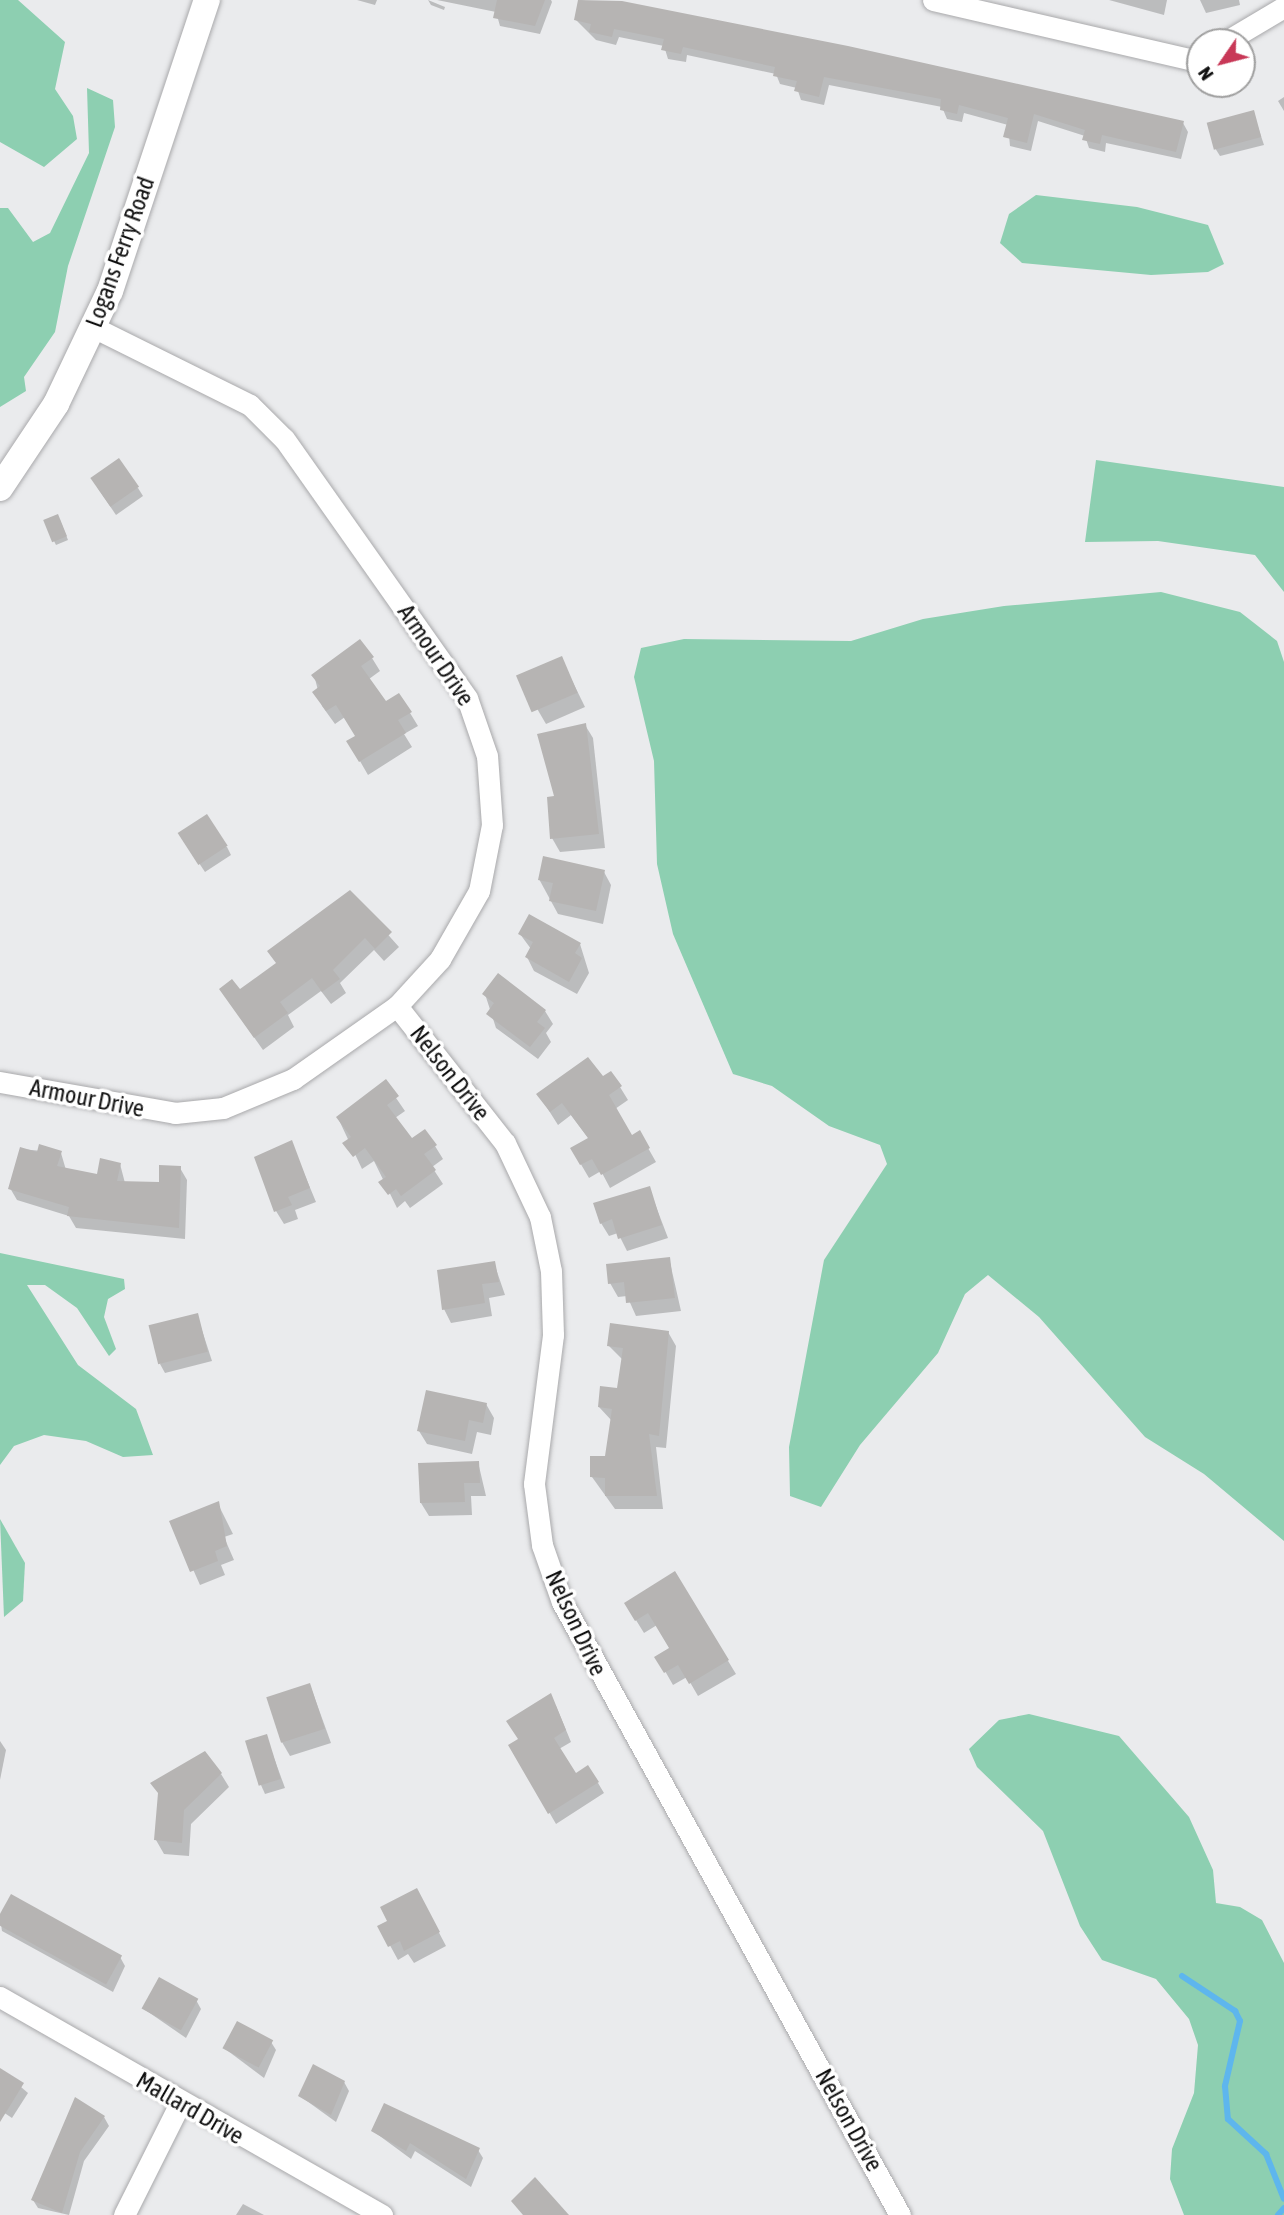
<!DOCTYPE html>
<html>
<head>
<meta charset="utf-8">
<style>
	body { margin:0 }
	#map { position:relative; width:1284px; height:2215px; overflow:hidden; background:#eaebed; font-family:"Asap Condensed",sans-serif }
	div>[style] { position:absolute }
	.green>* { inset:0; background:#8dcfb1 }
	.shadow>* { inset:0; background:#0003 }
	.stream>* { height:6px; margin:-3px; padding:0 3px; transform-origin:3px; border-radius:3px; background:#5eb6ed }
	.building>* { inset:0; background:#b6b4b3; transform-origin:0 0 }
	.roads { filter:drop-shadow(0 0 2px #a9a9ab) drop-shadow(0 0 2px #a9a9ab) }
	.minor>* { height:21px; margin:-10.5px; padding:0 10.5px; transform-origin:10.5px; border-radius:10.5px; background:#fff }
	.tertiary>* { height:26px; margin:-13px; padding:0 13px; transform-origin:13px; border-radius:13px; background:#fff }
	span { translate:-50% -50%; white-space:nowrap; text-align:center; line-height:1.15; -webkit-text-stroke:7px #fff; paint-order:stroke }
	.street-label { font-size:24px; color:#101010 }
	.north { position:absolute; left:1186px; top:28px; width:70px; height:70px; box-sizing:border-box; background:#fff; border:2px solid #9f9f9f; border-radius:50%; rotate:235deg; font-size:19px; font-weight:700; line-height:28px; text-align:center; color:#101010 }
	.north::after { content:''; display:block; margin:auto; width:24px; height:32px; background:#c83857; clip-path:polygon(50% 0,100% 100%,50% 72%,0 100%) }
</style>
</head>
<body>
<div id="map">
	<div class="green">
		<i style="clip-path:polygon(0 0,18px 0,65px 42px,55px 89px,73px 116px,77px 139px,44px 167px,0 142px)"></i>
		<i style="clip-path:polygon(87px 88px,113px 100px,115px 127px,68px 266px,55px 332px,24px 377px,26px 391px,0 407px,0 208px,8px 208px,33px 242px,50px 233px,89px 153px)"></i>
		<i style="clip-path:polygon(1036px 195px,1137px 207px,1208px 225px,1224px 264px,1208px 272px,1151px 275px,1022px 263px,1000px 243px,1009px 214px)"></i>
		<i style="clip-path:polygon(1096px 460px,1284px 487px,1284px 592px,1255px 555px,1158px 541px,1085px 542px)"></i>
		<i style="clip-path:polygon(1161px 592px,1240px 612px,1277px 641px,1284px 662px,1284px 1541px,1204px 1474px,1145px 1437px,1039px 1317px,988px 1275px,965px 1294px,938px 1353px,860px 1445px,821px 1507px,790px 1496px,789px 1447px,824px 1260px,887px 1164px,880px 1145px,829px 1126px,772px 1086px,733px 1074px,673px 934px,657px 864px,654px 761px,634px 677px,641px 648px,684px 639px,851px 641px,923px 619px,1004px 606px)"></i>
		<i style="clip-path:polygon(0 1253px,124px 1279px,125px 1289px,108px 1299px,104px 1317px,116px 1349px,109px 1356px,77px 1308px,45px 1285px,27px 1285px,78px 1365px,136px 1409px,153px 1455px,123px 1457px,86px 1441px,44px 1435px,14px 1446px,0 1465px)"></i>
		<i style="clip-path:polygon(0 1519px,25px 1563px,23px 1601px,4px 1617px)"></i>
		<i style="clip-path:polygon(1029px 1714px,1119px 1736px,1189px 1817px,1213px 1870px,1216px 1903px,1240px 1907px,1262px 1920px,1284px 1963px,1284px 2215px,1184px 2215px,1170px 2179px,1172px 2149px,1194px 2093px,1198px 2045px,1189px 2019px,1156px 1979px,1102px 1960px,1080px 1926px,1043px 1831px,977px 1767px,969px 1749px,999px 1720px)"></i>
	</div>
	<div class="shadow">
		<i style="clip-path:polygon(357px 0,377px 0,375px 5px)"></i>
		<i style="clip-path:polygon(428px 0,445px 7px,444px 10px,431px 5px)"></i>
		<i style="clip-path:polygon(437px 0,551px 0,552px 2px,540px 34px,500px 26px,496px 12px)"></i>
		<i style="clip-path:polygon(580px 0,847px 48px,1183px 123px,1188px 132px,1181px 159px,1106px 143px,1105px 152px,1089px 148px,1085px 136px,1038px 121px,1031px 151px,1010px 146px,1008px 125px,964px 113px,962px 122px,947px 119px,942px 107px,829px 85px,824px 105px,801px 100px,797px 88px,780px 84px,776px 74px,687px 55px,686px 62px,668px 59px,664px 46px,619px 37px,616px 45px,596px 40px,576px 20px)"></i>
		<i style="clip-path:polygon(1109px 0,1167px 0,1164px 15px)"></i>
		<i style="clip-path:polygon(1200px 0,1239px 0,1240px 5px,1206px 13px)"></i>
		<i style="clip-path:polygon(1284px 97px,1284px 111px,1278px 101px)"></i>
		<i style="clip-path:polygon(1253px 112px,1264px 145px,1220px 156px,1215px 148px)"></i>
		<i style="clip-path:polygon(97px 487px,138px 488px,143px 496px,116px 515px)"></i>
		<i style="clip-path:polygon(60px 520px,68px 540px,56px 545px,54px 541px)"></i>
		<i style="clip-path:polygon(372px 658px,380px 671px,369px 679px,386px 703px,399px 695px,418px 726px,404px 734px,412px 747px,368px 775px,349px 742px,357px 737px,345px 717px,335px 724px,322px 706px,314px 675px)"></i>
		<i style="clip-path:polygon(561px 658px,585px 707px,546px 724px,518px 676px)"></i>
		<i style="clip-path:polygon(585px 725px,593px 738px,605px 848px,560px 852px,552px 838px,556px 798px)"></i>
		<i style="clip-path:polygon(185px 842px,227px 847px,231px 855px,205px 872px)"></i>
		<i style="clip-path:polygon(604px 872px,611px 885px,603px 924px,558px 914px,539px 879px)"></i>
		<i style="clip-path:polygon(350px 892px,399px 947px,384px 961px,374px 950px,340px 983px,346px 993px,331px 1004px,321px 991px,288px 1015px,294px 1027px,263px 1050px,221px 990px,240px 992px,277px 964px)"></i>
		<i style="clip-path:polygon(520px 934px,580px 944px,589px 973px,577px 994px,534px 971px,527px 957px,531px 949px)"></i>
		<i style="clip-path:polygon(485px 994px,545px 1011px,553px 1024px,546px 1033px,551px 1042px,538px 1059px,496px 1028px)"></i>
		<i style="clip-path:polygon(602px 1079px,620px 1087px,628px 1100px,615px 1109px,631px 1137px,639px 1132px,656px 1162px,610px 1188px,601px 1171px,589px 1178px,572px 1149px,589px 1139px,571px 1115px,558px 1125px,539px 1095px)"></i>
		<i style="clip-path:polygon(385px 1082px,405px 1111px,395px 1118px,412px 1141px,435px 1146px,443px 1159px,432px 1167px,443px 1184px,410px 1208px,405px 1201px,397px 1208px,374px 1161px,362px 1169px,338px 1118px)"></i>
		<i style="clip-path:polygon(291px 1142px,316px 1202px,295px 1210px,298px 1219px,284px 1224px,276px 1211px)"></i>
		<i style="clip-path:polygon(22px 1149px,61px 1153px,66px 1170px,98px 1176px,120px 1164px,125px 1183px,160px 1184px,180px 1168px,187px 1180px,185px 1239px,76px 1228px,69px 1216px,17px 1200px,10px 1188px)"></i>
		<i style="clip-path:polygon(649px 1188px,668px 1238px,627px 1251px,618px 1233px,609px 1236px,601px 1223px)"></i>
		<i style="clip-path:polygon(669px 1258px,681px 1311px,636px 1316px,627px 1296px,618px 1297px,610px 1283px)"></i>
		<i style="clip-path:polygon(494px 1263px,505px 1295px,489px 1298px,492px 1316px,451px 1323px,444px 1309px)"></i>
		<i style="clip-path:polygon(197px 1315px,212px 1361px,165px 1373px,160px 1364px)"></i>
		<i style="clip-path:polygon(668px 1332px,676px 1346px,666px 1448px,656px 1447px,663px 1509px,615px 1509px,592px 1477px,607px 1458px,612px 1421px,599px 1407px,619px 1390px,623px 1360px,609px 1346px)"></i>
		<i style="clip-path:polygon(486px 1404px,494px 1418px,491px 1435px,477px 1432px,472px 1454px,427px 1444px,419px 1431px)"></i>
		<i style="clip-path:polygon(478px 1462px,486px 1496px,471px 1496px,472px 1515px,429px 1516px,421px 1503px)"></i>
		<i style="clip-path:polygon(218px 1504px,233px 1534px,224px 1537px,234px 1560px,221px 1565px,225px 1575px,200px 1585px,172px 1522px)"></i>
		<i style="clip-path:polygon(675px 1574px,736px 1674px,698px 1696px,687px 1677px,673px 1685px,657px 1657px,671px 1649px,657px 1625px,644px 1633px,626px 1604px)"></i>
		<i style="clip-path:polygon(310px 1685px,331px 1743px,290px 1756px,282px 1742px)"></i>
		<i style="clip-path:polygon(556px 1706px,571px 1742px,559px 1749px,575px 1775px,598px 1783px,604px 1793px,556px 1824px,511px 1746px)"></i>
		<i style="clip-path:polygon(266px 1736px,285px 1788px,265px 1794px,261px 1785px)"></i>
		<i style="clip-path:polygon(0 1741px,6px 1750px,0 1780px)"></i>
		<i style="clip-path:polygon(221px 1774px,229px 1787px,191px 1824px,189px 1856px,164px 1854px,156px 1840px,160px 1796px)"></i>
		<i style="clip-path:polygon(11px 1896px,120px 1957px,125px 1966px,113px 1992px,2px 1931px,0 1917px)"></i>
		<i style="clip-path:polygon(424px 1904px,446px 1946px,414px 1963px,408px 1954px,398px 1960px,380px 1927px)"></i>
		<i style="clip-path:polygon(196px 2000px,201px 2009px,186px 2038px,144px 2009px)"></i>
		<i style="clip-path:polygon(271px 2042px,276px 2050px,264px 2078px,224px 2048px)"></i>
		<i style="clip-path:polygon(0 2069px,28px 2093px,12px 2118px,0 2110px)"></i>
		<i style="clip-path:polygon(344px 2082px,349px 2091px,336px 2122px,300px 2096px)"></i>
		<i style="clip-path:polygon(104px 2117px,109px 2126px,84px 2161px,69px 2215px,38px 2208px,33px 2200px)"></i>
		<i style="clip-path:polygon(373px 2131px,478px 2150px,483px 2158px,471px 2187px,415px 2151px,411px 2159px)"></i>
		<i style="clip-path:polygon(243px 2204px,264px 2215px,236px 2215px)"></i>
	</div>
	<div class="stream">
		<i style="left:1182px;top:1976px;width:64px;rotate:33.4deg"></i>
		<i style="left:1235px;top:2011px;width:11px;rotate:63deg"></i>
		<i style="left:1240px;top:2021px;width:67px;rotate:103deg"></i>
		<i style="left:1225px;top:2086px;width:33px;rotate:85deg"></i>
		<i style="left:1228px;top:2119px;width:52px;rotate:42.6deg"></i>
		<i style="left:1266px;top:2154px;width:48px;rotate:68.2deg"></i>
		<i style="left:1278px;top:2215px;width:9px;rotate:-49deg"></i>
	</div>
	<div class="building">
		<i style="clip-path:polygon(497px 0,545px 0,535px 26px,493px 18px)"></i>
		<i style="clip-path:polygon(578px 0,622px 1px,848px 46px,1184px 121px,1176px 152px,1102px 135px,1100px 144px,1082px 140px,1085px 130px,1034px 114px,1027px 143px,1003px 137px,1008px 118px,959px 105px,957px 114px,940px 110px,941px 99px,824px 77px,819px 97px,794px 91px,797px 81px,773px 76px,775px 67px,683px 47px,681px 54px,661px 50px,664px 39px,614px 29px,612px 37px,589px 32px,591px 24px,574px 20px)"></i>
		<i style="left:1254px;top:110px;width:28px;height:49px;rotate:75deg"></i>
		<i style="left:119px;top:458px;width:35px;height:35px;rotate:55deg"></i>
		<i style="left:58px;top:514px;width:24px;height:16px;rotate:68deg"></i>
		<i style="clip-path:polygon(360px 639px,374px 657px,361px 666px,386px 701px,399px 693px,412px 712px,398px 720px,406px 733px,359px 762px,346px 741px,355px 736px,336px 705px,326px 711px,312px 692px,320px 686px,311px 675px)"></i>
		<i style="left:562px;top:656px;width:40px;height:50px;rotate:67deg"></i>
		<i style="clip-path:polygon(586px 723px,599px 834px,550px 839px,547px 797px,554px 796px,537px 734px)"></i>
		<i style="left:207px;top:814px;width:38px;height:35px;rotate:57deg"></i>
		<i style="clip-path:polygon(543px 856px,605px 870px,596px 911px,549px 901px,553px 883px,538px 880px)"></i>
		<i style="clip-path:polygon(350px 890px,392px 932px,375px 949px,365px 938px,333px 970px,340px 979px,322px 992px,312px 978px,280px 1002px,288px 1013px,254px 1038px,219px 989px,232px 979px,240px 989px,276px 963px,267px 951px)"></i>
		<i style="clip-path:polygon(529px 914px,581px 943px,575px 953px,582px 958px,569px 982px,525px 957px,533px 942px,518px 934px)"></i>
		<i style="clip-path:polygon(498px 973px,546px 1010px,537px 1022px,545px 1028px,530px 1047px,486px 1014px,494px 1003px,482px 994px)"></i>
		<i style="clip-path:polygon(588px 1057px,603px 1076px,611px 1071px,622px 1086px,609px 1095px,632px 1135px,640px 1130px,650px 1148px,601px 1175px,592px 1159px,580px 1165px,570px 1148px,588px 1138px,562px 1103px,550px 1112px,536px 1094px)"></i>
		<i style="clip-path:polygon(386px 1079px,399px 1096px,387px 1105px,412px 1138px,425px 1129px,437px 1145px,424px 1154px,436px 1170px,401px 1196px,396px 1189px,388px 1195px,378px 1182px,386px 1177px,365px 1148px,353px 1157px,342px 1143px,351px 1137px,336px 1117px)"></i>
		<i style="clip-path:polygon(292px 1140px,310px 1188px,288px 1197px,292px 1205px,274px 1212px,254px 1157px)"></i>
		<i style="clip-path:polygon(39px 1144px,62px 1151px,57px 1166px,97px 1174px,100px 1158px,121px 1163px,117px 1181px,159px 1182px,159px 1165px,181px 1166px,179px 1228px,67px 1216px,69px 1207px,8px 1189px,20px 1147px,37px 1152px)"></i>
		<i style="clip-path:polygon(650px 1186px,662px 1225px,618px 1239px,612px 1219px,600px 1224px,593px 1203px)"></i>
		<i style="clip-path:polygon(670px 1257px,675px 1298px,626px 1303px,624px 1282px,608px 1284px,606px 1264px)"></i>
		<i style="clip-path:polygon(495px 1261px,499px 1282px,482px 1284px,485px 1303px,442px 1310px,437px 1270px)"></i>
		<i style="left:198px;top:1313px;width:40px;height:51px;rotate:76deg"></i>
		<i style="clip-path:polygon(610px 1323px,669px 1331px,659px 1436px,649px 1434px,657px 1496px,605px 1496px,605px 1478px,590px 1477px,590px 1456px,605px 1456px,612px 1409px,598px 1407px,600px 1386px,617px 1388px,623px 1348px,607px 1346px)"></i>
		<i style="clip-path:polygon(426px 1390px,487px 1403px,483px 1423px,469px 1420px,465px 1441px,417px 1431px)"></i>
		<i style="clip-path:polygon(479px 1461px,480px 1483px,464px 1483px,465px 1502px,420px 1503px,418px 1463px)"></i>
		<i style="clip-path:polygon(219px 1501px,227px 1546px,215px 1551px,218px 1561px,190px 1572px,169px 1521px)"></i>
		<i style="clip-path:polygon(675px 1571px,729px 1660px,689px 1684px,678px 1665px,664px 1673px,654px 1657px,669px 1648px,648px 1613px,635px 1621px,624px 1603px)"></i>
		<i style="left:310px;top:1683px;width:48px;height:46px;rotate:72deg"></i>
		<i style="clip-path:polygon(551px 1693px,566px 1730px,554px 1738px,576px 1773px,588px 1765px,599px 1782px,548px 1814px,508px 1745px,518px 1739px,506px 1721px)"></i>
		<i style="left:267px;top:1734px;width:47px;height:23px;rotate:73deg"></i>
		<i style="clip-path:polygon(205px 1751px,222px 1773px,184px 1810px,182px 1843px,154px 1840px,158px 1793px,150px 1783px)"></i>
		<i style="clip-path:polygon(417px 1888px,440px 1932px,404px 1951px,400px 1941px,388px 1947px,377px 1926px,387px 1921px,380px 1907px)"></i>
		<i style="left:11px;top:1894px;width:127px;height:33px;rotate:29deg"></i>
		<i style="left:159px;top:1977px;width:45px;height:36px;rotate:29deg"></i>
		<i style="left:237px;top:2021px;width:41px;height:31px;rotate:28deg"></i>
		<i style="clip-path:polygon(313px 2064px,345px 2081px,331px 2115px,298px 2096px)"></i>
		<i style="clip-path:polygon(0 2068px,24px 2083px,0 2122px)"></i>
		<i style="clip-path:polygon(75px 2097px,105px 2116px,80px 2152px,62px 2213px,31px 2200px)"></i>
		<i style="clip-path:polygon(384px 2103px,480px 2148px,466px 2179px,410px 2143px,406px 2151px,371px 2131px)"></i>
		<i style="clip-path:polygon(535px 2177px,569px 2215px,523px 2215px,511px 2201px)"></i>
	</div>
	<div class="roads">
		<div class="minor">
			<i style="left:933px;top:0;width:267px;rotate:13deg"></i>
			<i style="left:1193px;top:60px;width:8px;rotate:-30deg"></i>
			<i style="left:1225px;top:42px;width:69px;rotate:-30.7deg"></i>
			<i style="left:397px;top:1006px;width:174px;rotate:51.8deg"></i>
			<i style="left:505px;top:1143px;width:82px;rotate:64.7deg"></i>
			<i style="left:540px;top:1217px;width:55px;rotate:78.5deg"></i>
			<i style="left:551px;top:1271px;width:64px;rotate:88.2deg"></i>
			<i style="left:553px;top:1335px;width:150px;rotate:97.3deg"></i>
			<i style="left:534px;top:1484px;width:62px;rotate:82.5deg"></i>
			<i style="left:542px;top:1545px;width:60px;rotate:70.7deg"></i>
			<i style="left:562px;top:1602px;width:700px;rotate:61.13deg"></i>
			<i style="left:0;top:1082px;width:178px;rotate:10deg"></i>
			<i style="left:175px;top:1113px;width:48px;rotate:-5.9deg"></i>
			<i style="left:223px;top:1108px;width:76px;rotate:-22.5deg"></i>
			<i style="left:293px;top:1079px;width:127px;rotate:-35.1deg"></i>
			<i style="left:397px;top:1006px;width:64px;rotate:-47.5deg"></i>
			<i style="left:440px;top:959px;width:78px;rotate:-60.2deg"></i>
			<i style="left:479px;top:891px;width:67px;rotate:-78.9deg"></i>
			<i style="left:492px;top:825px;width:69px;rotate:-94.1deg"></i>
			<i style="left:487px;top:756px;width:61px;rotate:-109deg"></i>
			<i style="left:467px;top:698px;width:317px;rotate:-125.2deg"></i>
			<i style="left:284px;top:439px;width:48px;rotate:-135deg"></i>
			<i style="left:250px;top:405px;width:175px;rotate:-153.6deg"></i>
			<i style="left:0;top:1997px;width:440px;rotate:29.7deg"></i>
			<i style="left:124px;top:2215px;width:125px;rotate:-63.4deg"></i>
		</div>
		<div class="tertiary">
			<i style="left:0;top:488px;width:101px;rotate:-56.3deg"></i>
			<i style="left:56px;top:404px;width:125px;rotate:-64.5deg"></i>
			<i style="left:110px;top:291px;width:307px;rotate:-71.6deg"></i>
		</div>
	</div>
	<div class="street-label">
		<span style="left:120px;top:252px;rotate:-70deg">Logans Ferry Road</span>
		<span style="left:436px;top:655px;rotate:56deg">Armour Drive</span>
		<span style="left:450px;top:1073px;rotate:52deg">Nelson Drive</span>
		<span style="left:87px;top:1098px;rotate:11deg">Armour Drive</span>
		<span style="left:576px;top:1623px;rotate:65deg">Nelson Drive</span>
		<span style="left:190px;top:2108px;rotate:30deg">Mallard Drive</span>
		<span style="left:849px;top:2120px;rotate:61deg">Nelson Drive</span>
	</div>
	<div class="north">N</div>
</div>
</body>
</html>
